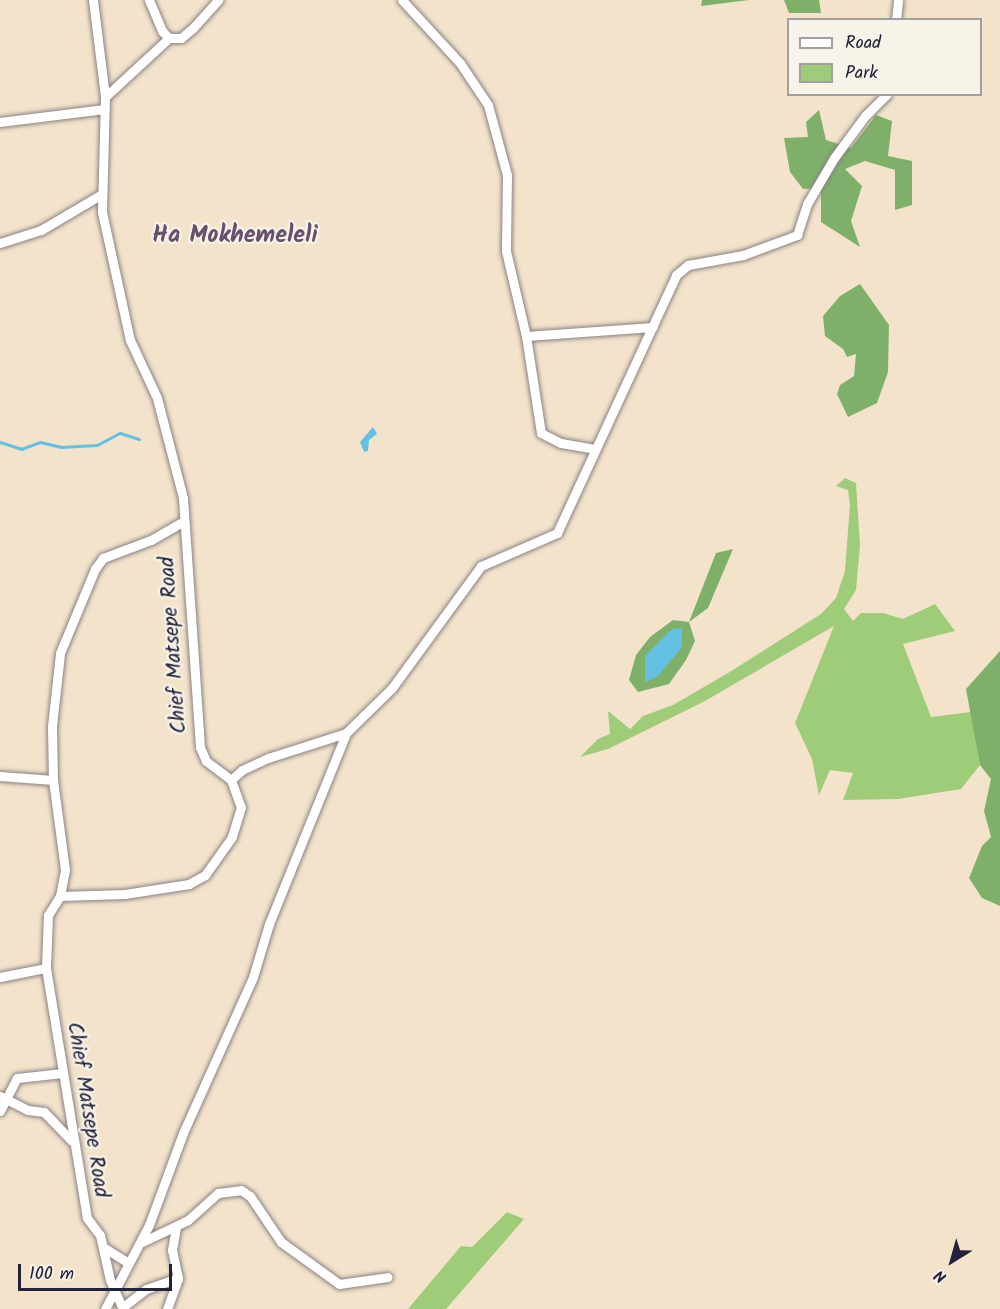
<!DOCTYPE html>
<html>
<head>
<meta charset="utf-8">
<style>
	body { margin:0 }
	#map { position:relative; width:1000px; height:1309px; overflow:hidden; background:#f3e3cb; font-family:Kalam,sans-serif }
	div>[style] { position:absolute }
	.green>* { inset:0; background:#9fcc79 }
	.forest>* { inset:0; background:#7fb069 }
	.water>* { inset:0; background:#64c0e2 }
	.stream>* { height:3px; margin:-1.5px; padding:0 1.5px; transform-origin:1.5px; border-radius:1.5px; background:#64c0e2 }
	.roads { filter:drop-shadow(0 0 2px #8a8283) drop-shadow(0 0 2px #8a8283) }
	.minor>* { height:9px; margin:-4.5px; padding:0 4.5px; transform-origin:4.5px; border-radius:4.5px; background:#fff }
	span { translate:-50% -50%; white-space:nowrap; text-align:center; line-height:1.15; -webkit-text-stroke:4.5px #f7f3e8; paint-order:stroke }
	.street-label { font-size:21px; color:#22223b }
	.quarter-label { font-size:24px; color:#67506c; font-weight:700 }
	.legend { position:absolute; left:787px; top:18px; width:195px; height:78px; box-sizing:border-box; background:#f7f3e8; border:2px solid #a29fa3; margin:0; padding:8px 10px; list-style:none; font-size:18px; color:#22223b }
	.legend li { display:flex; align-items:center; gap:12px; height:30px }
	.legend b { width:30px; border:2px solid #a29fa3 }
	.north { position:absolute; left:922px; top:1231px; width:60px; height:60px; -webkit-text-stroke:4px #f7f3e8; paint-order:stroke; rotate:217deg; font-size:16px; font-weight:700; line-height:24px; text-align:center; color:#22223b }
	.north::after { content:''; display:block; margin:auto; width:21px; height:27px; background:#22223b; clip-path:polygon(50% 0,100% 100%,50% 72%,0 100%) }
	.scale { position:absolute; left:18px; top:1264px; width:154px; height:27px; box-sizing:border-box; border:3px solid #22223b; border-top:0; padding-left:8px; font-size:18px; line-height:21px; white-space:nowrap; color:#22223b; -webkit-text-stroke:4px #f7f3e8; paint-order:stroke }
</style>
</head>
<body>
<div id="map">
	<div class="green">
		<i style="clip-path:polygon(845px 478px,856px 483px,860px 545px,856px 590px,844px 609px,853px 621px,861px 613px,883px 613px,903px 619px,935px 604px,955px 631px,903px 644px,931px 717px,971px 712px,980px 765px,961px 789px,898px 799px,843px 800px,853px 773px,830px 770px,819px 795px,812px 759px,795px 723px,834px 626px,705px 701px,608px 749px,580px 757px,598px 739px,610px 734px,608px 711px,630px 729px,643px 716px,673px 705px,728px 673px,821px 614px,836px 598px,845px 571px,850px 505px,848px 490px,836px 486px)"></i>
		<i style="clip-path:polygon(507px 1212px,524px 1219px,446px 1309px,408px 1309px,461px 1246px,472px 1247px)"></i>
	</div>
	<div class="forest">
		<i style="clip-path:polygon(702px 0,749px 0,701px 6px)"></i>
		<i style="clip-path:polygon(784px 0,819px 0,821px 13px,789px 13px)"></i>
		<i style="clip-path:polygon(819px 110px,826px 140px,851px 148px,876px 115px,892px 121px,888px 156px,912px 161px,912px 205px,895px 210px,895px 170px,865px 161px,845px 169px,862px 186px,851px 221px,860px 247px,821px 222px,821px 188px,803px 189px,790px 172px,784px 138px,808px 137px,806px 122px)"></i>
		<i style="clip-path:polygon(860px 284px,889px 325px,888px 372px,877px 403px,848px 417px,837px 394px,840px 385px,854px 376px,856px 354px,847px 357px,843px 349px,825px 336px,823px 316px,840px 296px)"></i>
		<i style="clip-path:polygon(733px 549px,708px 608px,689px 622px,695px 641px,686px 660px,669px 684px,638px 692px,629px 680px,636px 655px,650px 637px,673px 620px,689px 622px,716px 553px)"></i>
		<i style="clip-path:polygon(1000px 651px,1000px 906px,982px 898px,969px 878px,982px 846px,991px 837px,984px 811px,991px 779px,980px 765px,966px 689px)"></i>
	</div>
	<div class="water">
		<i style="clip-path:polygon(373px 427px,377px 434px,369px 440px,368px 451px,364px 452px,360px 442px)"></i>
		<i style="clip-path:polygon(682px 628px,682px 647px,658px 676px,645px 682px,645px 656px,672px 629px)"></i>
	</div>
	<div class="stream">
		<i style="left:0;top:442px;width:22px;rotate:18deg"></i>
		<i style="left:21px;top:449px;width:20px;rotate:-20deg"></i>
		<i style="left:40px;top:442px;width:22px;rotate:13deg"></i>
		<i style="left:61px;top:447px;width:36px;rotate:-3deg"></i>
		<i style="left:97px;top:445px;width:26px;rotate:-28deg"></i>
		<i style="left:120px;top:433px;width:20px;rotate:18deg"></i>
	</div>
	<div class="roads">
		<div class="minor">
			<i style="left:93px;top:0;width:98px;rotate:82.9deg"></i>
			<i style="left:105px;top:97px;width:115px;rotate:91.5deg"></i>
			<i style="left:102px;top:212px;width:131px;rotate:77.7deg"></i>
			<i style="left:130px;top:340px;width:64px;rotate:65deg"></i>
			<i style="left:157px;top:398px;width:103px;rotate:75.4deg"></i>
			<i style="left:183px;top:498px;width:250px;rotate:86.1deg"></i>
			<i style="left:200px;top:747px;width:15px;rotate:67deg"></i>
			<i style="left:206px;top:761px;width:31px;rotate:37deg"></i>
			<i style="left:231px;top:780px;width:29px;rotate:70deg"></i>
			<i style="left:241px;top:807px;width:31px;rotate:107deg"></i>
			<i style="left:232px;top:837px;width:47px;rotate:125.4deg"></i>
			<i style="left:205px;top:875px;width:18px;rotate:151deg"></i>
			<i style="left:189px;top:884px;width:65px;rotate:171.1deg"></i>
			<i style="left:125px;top:894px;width:65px;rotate:178.2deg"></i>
			<i style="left:60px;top:896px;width:22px;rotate:122deg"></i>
			<i style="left:48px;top:915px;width:53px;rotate:92.2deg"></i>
			<i style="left:46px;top:968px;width:253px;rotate:80.7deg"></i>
			<i style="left:87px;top:1218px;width:21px;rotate:53deg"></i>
			<i style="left:100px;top:1235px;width:46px;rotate:77.5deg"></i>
			<i style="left:110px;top:1280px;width:32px;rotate:66deg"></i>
			<i style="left:149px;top:0;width:34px;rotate:67deg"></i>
			<i style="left:162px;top:31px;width:10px;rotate:45deg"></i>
			<i style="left:402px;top:0;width:86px;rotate:47.4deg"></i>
			<i style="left:460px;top:63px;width:50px;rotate:56.3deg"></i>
			<i style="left:488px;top:105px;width:73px;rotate:74.8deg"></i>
			<i style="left:507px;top:175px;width:76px;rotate:90.8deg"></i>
			<i style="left:506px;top:251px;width:87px;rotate:76.8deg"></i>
			<i style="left:526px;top:336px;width:98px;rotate:81.2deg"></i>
			<i style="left:541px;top:433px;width:22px;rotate:27deg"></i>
			<i style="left:561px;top:443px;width:34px;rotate:10deg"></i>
			<i style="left:896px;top:20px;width:20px;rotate:-84deg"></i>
			<i style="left:105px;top:97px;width:87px;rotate:-42.7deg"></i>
			<i style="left:169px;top:38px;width:12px"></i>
			<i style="left:181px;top:38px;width:16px;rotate:-40deg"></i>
			<i style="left:193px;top:28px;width:38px;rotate:-48deg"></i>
			<i style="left:0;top:122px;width:105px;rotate:-7.1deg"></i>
			<i style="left:0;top:243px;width:43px;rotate:-17.6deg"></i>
			<i style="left:41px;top:230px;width:71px;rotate:-30.5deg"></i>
			<i style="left:526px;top:336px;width:127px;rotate:-4.1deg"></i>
			<i style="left:0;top:776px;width:53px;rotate:4.3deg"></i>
			<i style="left:53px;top:780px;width:91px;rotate:82.4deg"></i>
			<i style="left:65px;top:870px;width:26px;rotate:101deg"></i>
			<i style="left:53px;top:780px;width:54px;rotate:-91.1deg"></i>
			<i style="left:52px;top:726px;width:73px;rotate:-83.7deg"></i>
			<i style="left:60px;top:653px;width:91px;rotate:-67.4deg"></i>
			<i style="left:95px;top:569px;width:14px;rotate:-54deg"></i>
			<i style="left:103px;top:558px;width:51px;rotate:-20.6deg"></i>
			<i style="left:151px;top:540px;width:38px;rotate:-30deg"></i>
			<i style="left:231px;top:780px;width:15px;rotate:-42deg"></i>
			<i style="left:242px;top:770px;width:29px;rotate:-25deg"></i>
			<i style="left:268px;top:758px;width:82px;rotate:-17.8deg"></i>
			<i style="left:346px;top:733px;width:64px;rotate:-44.4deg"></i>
			<i style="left:392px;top:688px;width:151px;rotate:-53.9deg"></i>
			<i style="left:481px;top:566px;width:83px;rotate:-23.5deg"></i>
			<i style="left:557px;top:533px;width:284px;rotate:-65.2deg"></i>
			<i style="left:676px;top:275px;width:16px;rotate:-40deg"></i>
			<i style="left:688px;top:265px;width:56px;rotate:-10.3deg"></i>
			<i style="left:743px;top:255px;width:58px;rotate:-20.3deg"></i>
			<i style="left:797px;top:235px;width:33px;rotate:-72deg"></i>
			<i style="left:807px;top:204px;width:53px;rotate:-59.6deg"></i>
			<i style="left:834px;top:158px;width:52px;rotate:-53.6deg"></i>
			<i style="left:865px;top:116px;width:31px;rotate:-45deg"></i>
			<i style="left:0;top:977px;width:47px;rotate:-11.1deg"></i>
			<i style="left:0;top:1096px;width:31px;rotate:27deg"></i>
			<i style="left:28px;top:1110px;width:16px;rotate:7deg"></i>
			<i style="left:44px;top:1112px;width:40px;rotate:46deg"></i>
			<i style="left:0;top:1111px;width:37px;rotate:-63deg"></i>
			<i style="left:17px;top:1078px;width:46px;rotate:-6.2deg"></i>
			<i style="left:140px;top:1243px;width:53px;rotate:-25.6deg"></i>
			<i style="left:188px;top:1220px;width:40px;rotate:-42deg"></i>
			<i style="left:218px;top:1193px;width:23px;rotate:-7deg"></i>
			<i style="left:241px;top:1190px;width:11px;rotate:34deg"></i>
			<i style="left:250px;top:1196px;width:55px;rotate:56deg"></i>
			<i style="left:281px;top:1242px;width:72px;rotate:35.9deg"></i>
			<i style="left:339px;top:1284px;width:49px;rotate:-8.1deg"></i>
			<i style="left:103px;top:1247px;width:28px;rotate:32deg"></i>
			<i style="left:123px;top:1307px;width:29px;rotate:-38deg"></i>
			<i style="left:146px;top:1289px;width:34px;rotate:-19deg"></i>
			<i style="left:105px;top:1309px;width:95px;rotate:-62.4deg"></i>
			<i style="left:149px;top:1225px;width:98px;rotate:-69.7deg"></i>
			<i style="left:183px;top:1133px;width:171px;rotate:-65.8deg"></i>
			<i style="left:253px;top:977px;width:55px;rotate:-73.2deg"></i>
			<i style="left:269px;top:924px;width:206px;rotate:-68deg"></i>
			<i style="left:167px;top:1309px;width:33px;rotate:-70deg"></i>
			<i style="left:178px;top:1278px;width:29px;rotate:-102deg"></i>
			<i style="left:172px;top:1250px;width:23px;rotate:-80deg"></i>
		</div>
	</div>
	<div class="street-label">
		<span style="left:174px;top:645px;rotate:-94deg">Chief Matsepe Road</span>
		<span style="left:87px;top:1110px;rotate:81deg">Chief Matsepe Road</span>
	</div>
	<div class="quarter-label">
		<span style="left:235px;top:236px">Ha Mokhemeleli</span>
	</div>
	<ul class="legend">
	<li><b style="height:8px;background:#fff"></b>Road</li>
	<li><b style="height:16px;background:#9fcc79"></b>Park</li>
	</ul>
	<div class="north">N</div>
	<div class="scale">100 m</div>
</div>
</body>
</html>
